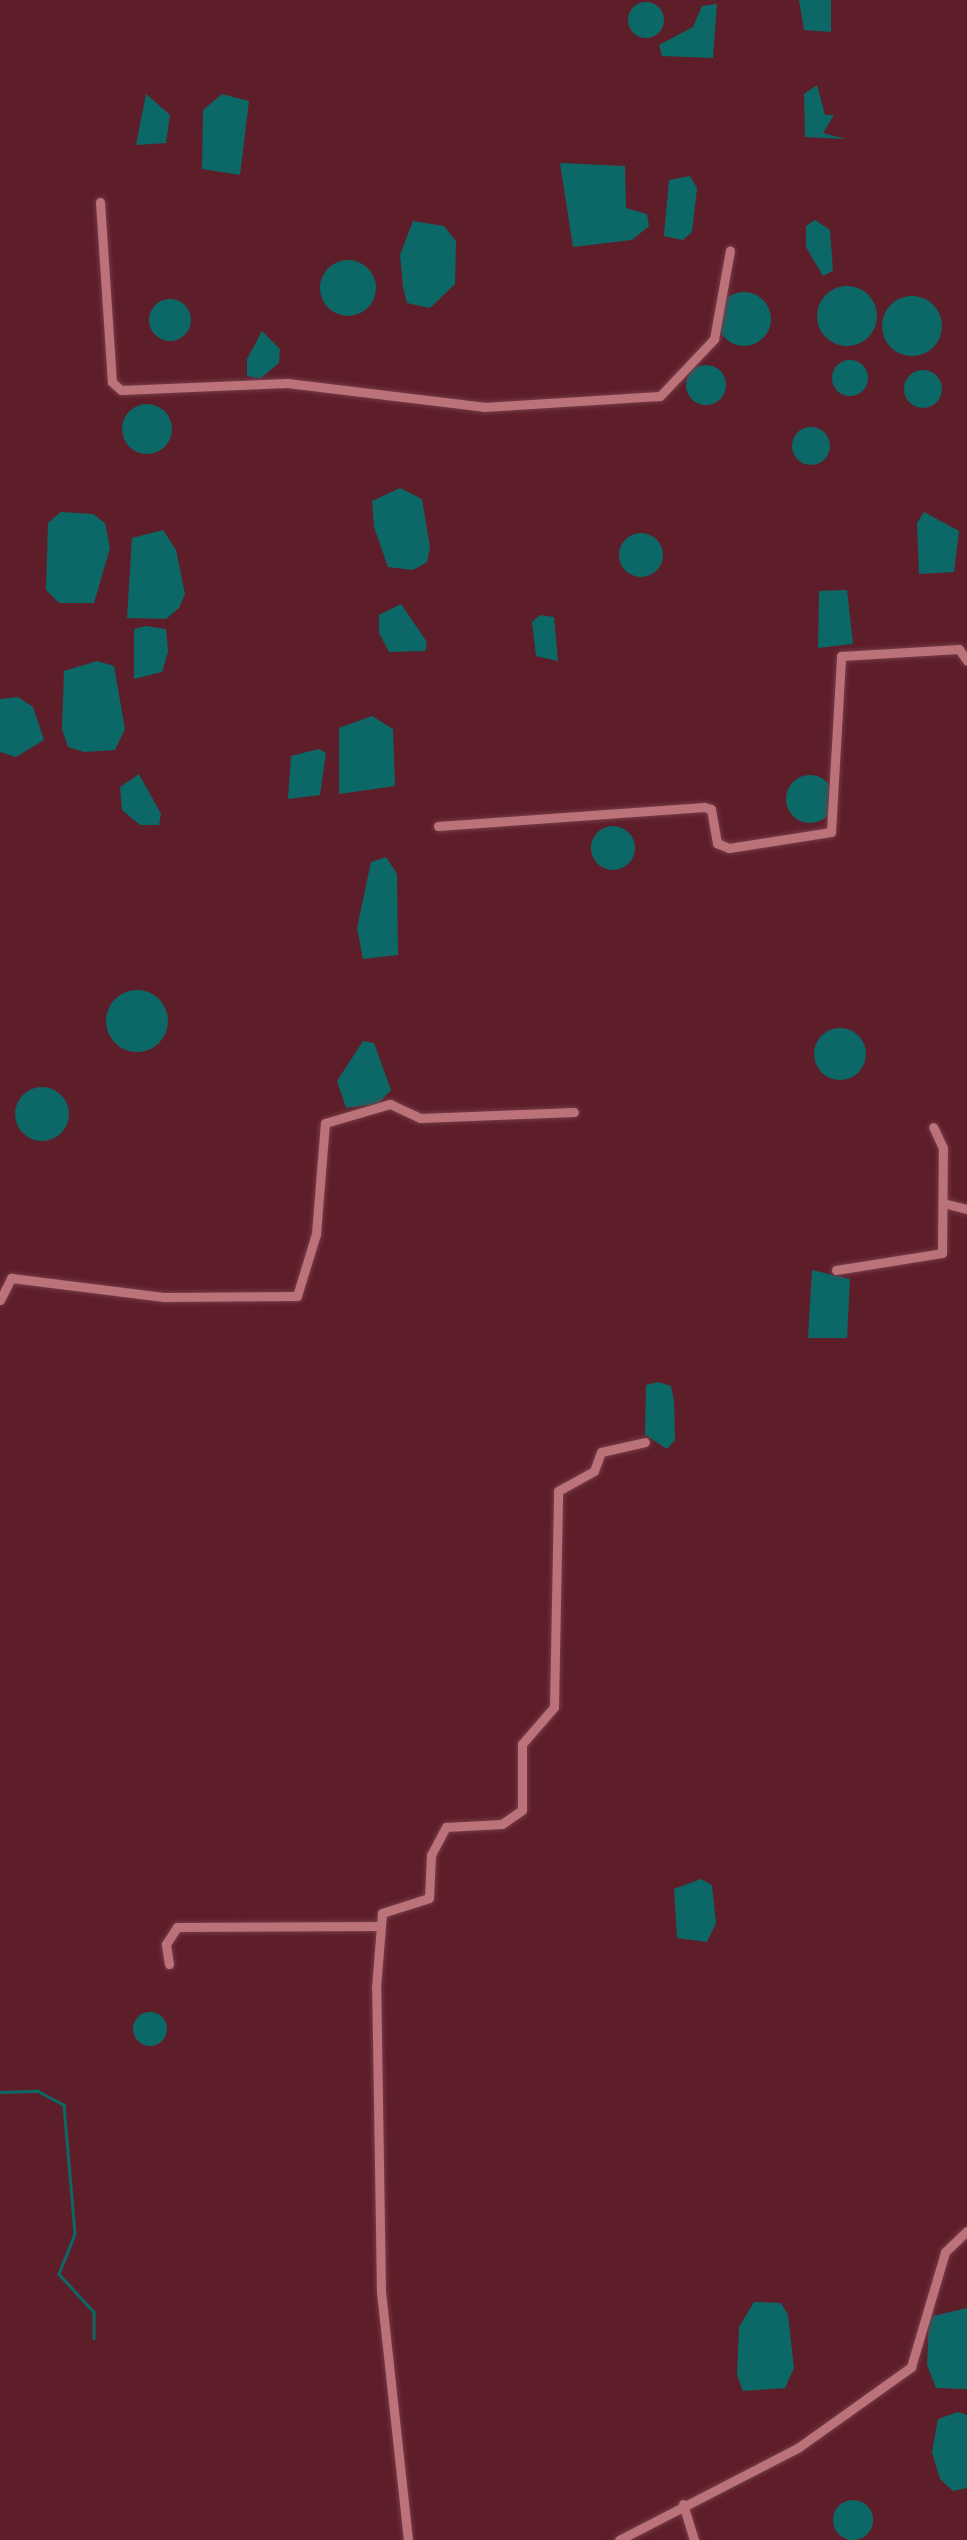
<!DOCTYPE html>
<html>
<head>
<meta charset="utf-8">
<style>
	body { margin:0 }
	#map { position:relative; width:967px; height:2540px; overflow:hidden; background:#5e1e29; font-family:"Asap Condensed",sans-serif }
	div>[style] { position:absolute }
	.water>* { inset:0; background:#0c6867 }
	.round { border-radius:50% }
	.stream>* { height:2.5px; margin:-1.25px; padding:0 1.25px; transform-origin:1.25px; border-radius:1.25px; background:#0c6867 }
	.roads { filter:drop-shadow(0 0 2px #753c49) drop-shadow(0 0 2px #753c49) }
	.street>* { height:9px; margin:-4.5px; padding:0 4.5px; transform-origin:4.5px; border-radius:4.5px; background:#bb7279 }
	span { translate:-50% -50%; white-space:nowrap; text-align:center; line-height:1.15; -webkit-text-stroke:10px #52131f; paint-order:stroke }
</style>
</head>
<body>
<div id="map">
	<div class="water">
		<i style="clip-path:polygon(799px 0,831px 0,831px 32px,804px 30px)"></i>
		<i class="round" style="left:628px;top:2px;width:36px;height:36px"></i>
		<i style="clip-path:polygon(717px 4px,713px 58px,662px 56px,659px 45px,693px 27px,702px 6px)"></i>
		<i style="clip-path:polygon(817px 85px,825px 115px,834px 115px,823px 133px,846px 139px,805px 137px,804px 94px)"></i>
		<i style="clip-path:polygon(146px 94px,170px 115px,166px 143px,136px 145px)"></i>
		<i style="clip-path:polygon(222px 94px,249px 101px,240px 175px,202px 169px,203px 110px)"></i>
		<i style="clip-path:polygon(560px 163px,625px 166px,626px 208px,647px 214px,649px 226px,632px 240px,573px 247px)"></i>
		<i style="clip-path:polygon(690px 176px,697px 188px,692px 232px,683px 240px,664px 236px,669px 180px)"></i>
		<i style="clip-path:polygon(815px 220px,830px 230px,833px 271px,823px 276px,806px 247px,806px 226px)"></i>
		<i style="clip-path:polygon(413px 221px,444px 226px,456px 241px,455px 284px,430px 308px,407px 303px,403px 287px,400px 255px)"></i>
		<i class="round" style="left:320px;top:260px;width:56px;height:56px"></i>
		<i class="round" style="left:817px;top:286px;width:60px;height:60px"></i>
		<i class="round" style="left:717px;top:292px;width:54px;height:54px"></i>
		<i class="round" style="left:882px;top:296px;width:60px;height:60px"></i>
		<i class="round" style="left:149px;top:299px;width:42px;height:42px"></i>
		<i style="clip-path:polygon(262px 331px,280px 349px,279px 363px,260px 379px,247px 376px,247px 359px)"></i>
		<i class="round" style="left:832px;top:360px;width:36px;height:36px"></i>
		<i class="round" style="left:686px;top:365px;width:40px;height:40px"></i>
		<i class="round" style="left:904px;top:370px;width:38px;height:38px"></i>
		<i class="round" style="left:122px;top:404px;width:50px;height:50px"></i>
		<i class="round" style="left:792px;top:427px;width:38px;height:38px"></i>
		<i style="clip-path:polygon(400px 488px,422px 499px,430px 547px,427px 562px,413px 570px,388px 567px,374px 527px,372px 501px)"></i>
		<i style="clip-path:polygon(61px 512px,93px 514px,105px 523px,110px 548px,94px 603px,59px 603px,46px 590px,48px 523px)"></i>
		<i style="clip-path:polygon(924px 512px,959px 531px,954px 572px,919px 574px,917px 523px)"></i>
		<i style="clip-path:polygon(163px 530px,176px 550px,185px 594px,179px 608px,166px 619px,127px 618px,132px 538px)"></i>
		<i class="round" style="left:619px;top:533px;width:44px;height:44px"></i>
		<i style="clip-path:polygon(847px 590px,853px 644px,818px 648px,819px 591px)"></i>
		<i style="clip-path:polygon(401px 604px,427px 642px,425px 651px,389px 652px,379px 633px,379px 615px)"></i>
		<i style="clip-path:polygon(540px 615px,554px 617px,558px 661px,536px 656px,532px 622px)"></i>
		<i style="clip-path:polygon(146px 626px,166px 629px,168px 652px,162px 672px,134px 679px,134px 629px)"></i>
		<i style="clip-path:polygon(97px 661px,114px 666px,125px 729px,115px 750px,84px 752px,68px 747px,62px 729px,64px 671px)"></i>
		<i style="clip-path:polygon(18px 697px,33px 707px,44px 740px,16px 757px,0 752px,0 699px)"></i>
		<i style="clip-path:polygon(372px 716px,393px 729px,395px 786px,339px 794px,339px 728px)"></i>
		<i style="clip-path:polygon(319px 749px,326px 753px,320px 795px,288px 799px,291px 756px)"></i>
		<i style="clip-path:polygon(139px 774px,161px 814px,159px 825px,140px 825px,122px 810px,120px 787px)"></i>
		<i class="round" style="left:786px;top:775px;width:48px;height:48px"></i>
		<i class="round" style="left:591px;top:826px;width:44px;height:44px"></i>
		<i style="clip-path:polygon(386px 857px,397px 874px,398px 955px,363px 959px,357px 928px,371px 862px)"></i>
		<i class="round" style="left:106px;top:990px;width:62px;height:62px"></i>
		<i class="round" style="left:814px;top:1028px;width:52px;height:52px"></i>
		<i style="clip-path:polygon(363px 1041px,374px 1043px,391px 1090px,378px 1104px,346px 1108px,337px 1081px)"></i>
		<i class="round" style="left:15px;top:1087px;width:54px;height:54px"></i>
		<i style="clip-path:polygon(812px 1270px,850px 1279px,847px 1338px,808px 1338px)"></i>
		<i style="clip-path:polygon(658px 1382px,671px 1386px,674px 1401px,675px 1440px,667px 1449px,645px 1435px,646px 1385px)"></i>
		<i style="clip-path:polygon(701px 1879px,712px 1885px,716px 1923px,707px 1942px,677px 1938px,674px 1889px)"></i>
		<i class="round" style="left:133px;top:2012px;width:34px;height:34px"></i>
		<i style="clip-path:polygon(754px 2302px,781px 2303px,788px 2315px,794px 2368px,785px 2388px,743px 2391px,737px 2375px,739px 2327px)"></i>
		<i style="clip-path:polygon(967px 2308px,967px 2389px,936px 2388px,927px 2365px,929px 2317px)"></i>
		<i style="clip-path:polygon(958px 2412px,967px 2415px,967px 2488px,953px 2491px,940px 2479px,932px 2452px,938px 2419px)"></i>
		<i class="round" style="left:833px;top:2500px;width:40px;height:40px"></i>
	</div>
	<div class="stream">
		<i style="left:0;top:2092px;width:38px;rotate:-2deg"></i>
		<i style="left:38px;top:2091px;width:30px;rotate:28deg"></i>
		<i style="left:64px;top:2105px;width:129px;rotate:85.1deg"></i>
		<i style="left:75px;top:2234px;width:43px;rotate:111.8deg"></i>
		<i style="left:59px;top:2274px;width:52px;rotate:47.4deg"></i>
		<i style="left:94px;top:2312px;width:26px;rotate:90deg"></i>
	</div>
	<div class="roads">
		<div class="street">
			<i style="left:100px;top:202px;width:180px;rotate:86.2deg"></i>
			<i style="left:112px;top:382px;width:12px;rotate:42deg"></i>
			<i style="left:121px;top:390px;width:166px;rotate:-2.4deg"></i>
			<i style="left:287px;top:383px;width:198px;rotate:6.9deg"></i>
			<i style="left:484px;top:407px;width:176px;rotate:-3.6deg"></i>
			<i style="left:660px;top:396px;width:79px;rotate:-46.5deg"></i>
			<i style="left:714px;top:339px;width:90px;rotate:-79.8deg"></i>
			<i style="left:438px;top:826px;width:267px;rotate:-4.1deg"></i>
			<i style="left:704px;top:807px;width:7px;rotate:16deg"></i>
			<i style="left:711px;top:809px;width:35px;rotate:80deg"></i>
			<i style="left:717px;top:843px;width:13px;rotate:23deg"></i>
			<i style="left:729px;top:848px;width:103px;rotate:-8.9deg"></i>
			<i style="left:831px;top:832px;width:176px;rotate:-86.7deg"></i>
			<i style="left:841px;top:656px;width:118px;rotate:-3.4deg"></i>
			<i style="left:959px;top:649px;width:14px;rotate:56deg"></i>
			<i style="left:943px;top:1203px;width:25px;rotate:14deg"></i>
			<i style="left:836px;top:1270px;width:107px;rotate:-9.1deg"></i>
			<i style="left:942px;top:1253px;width:105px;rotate:-89.5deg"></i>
			<i style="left:943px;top:1148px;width:23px;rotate:-115deg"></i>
			<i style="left:0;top:1300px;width:25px;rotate:-63deg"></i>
			<i style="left:11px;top:1278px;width:154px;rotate:7.1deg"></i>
			<i style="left:164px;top:1297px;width:133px;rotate:-0.4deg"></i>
			<i style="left:297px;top:1296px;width:65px;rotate:-73deg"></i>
			<i style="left:316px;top:1234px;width:111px;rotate:-85.4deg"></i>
			<i style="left:325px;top:1123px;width:68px;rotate:-16.3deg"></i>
			<i style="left:390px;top:1104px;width:33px;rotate:25deg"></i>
			<i style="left:420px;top:1118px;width:154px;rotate:-2.2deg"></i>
			<i style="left:169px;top:1964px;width:20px;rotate:-99deg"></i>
			<i style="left:166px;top:1944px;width:20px;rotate:-57deg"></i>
			<i style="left:177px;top:1927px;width:203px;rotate:-0.3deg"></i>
			<i style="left:683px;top:2504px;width:38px;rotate:73deg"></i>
			<i style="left:408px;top:2540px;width:249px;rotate:-96.2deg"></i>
			<i style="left:381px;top:2292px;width:304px;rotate:-90.9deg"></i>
			<i style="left:376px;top:1988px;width:75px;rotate:-85.4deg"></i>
			<i style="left:382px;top:1913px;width:49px;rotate:-17.7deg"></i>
			<i style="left:429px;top:1898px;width:43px;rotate:-87.3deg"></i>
			<i style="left:431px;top:1855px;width:32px;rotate:-62deg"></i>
			<i style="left:446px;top:1827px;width:56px;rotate:-3.1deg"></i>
			<i style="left:502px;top:1824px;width:24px;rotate:-35deg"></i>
			<i style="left:522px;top:1810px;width:66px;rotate:-90deg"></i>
			<i style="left:522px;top:1744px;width:49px;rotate:-49.1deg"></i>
			<i style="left:554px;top:1707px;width:216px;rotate:-88.9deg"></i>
			<i style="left:558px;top:1491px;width:41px;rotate:-29.1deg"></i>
			<i style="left:594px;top:1471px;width:20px;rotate:-70deg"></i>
			<i style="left:601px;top:1452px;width:45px;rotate:-12.8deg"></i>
			<i style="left:619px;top:2540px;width:203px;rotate:-27.3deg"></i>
			<i style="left:799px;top:2447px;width:138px;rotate:-35.5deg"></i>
			<i style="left:911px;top:2367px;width:120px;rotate:-73.5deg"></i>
			<i style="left:945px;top:2252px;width:30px;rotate:-44deg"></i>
		</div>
	</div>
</div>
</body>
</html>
